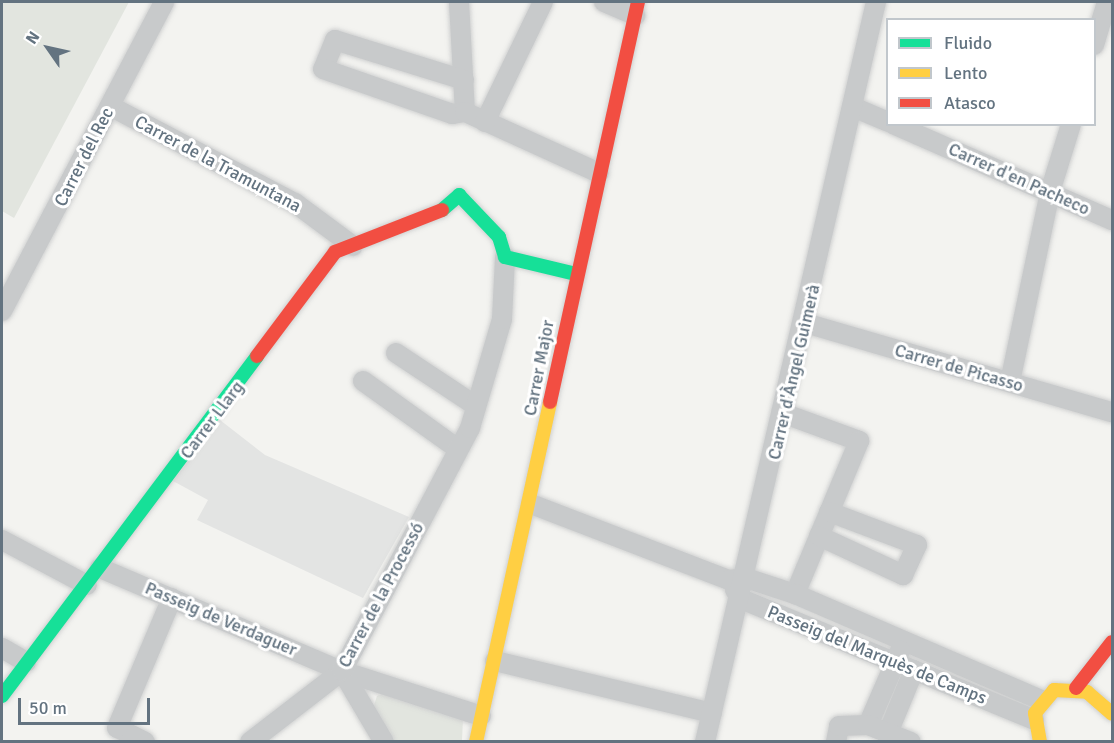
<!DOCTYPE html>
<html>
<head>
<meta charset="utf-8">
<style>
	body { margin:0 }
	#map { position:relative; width:1114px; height:743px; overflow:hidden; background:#f3f3f0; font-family:Signika,sans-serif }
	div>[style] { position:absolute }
	.built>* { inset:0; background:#e3e4e3 }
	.green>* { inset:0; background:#e2e5df }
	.roads { filter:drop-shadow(0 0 2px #d0d1d1) drop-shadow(0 0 2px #d0d1d1) }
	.street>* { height:20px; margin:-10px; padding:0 10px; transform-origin:10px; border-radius:10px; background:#c8cacb }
	.fast>* { height:14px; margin:-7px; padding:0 7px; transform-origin:7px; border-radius:7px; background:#16e098 }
	.slow>* { height:14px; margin:-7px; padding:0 7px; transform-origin:7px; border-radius:7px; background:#ffcf43 }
	.jam>* { height:14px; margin:-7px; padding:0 7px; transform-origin:7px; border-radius:7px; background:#f24e42 }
	span { translate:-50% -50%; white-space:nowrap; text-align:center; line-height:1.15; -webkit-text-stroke:6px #fff; paint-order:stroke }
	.street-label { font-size:18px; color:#637380 }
	.frame { position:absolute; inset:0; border:3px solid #637380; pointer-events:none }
	.legend { position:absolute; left:886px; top:18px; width:210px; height:108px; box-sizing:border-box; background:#fff; border:2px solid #c1c7cc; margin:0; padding:8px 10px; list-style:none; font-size:18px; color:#637380 }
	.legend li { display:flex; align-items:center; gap:12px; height:30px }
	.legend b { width:30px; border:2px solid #c1c7cc }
	.north { position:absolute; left:18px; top:18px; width:60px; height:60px; -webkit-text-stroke:4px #fff; paint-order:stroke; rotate:304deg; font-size:16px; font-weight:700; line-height:24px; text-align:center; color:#637380 }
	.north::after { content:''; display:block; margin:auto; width:21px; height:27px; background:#637380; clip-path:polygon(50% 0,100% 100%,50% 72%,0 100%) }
	.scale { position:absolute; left:18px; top:698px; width:132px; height:27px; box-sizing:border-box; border:3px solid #637380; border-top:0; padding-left:8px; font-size:18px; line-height:21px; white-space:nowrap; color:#637380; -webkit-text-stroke:4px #fff; paint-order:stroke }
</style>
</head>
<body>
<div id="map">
	<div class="built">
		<i style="clip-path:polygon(220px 420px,265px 455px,409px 517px,363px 598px,197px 520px,208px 500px,173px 481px)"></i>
	</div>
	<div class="green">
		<i style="clip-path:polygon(2px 2px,129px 2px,14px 218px,2px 211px)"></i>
		<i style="clip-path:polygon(386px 692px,463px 718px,462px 741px,394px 741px,372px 711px,377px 696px)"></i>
	</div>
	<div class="roads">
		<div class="street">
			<i style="left:459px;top:2px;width:110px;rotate:86.9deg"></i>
			<i style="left:604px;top:2px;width:34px;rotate:23deg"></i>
			<i style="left:1094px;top:45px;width:45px;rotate:-73.2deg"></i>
			<i style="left:464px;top:80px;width:135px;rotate:-162.8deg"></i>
			<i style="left:335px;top:40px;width:31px;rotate:112deg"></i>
			<i style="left:323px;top:69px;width:137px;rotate:19.2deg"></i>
			<i style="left:452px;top:114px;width:13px;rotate:-9deg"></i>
			<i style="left:110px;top:106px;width:209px;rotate:27.7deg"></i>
			<i style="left:295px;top:203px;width:72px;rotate:36.6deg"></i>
			<i style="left:853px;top:107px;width:38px;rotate:23deg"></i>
			<i style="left:465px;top:112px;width:147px;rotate:24.5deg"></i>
			<i style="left:485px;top:122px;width:133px;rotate:-64.2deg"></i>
			<i style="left:893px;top:124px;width:239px;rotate:23.7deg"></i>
			<i style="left:2px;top:311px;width:349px;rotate:-62.3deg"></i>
			<i style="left:805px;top:323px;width:320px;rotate:16.2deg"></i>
			<i style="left:396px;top:353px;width:96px;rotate:33.5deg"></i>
			<i style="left:363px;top:381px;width:117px;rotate:35.6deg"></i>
			<i style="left:1010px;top:382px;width:194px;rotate:-78.1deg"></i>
			<i style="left:1050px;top:192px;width:71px;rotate:-72.8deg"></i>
			<i style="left:785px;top:414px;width:79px;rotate:20deg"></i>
			<i style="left:859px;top:441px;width:166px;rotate:112.7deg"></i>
			<i style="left:531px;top:504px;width:212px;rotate:21deg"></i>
			<i style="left:729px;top:580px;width:17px;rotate:-7deg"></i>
			<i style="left:746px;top:578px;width:52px;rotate:18.1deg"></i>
			<i style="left:795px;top:594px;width:268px;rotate:23.3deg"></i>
			<i style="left:819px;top:536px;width:93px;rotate:24.9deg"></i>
			<i style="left:903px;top:575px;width:33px;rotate:-65deg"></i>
			<i style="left:917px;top:545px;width:94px;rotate:-159.4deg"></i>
			<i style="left:2px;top:540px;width:96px;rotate:27.9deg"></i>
			<i style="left:100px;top:568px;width:263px;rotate:23.1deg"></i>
			<i style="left:342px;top:671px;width:146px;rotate:17.9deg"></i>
			<i style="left:735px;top:590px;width:11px;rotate:56deg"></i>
			<i style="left:741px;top:599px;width:317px;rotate:22.4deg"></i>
			<i style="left:2px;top:648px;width:28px;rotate:30deg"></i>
			<i style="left:495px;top:661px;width:223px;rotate:13.5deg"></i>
			<i style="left:342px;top:671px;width:82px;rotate:59.4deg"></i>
			<i style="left:868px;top:725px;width:81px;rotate:-66.6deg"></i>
			<i style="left:888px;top:733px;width:68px;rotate:-67.6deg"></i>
			<i style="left:145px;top:742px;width:31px;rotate:-153deg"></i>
			<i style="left:117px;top:728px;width:141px;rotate:-67.1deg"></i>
			<i style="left:250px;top:742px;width:116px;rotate:-37.7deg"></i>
			<i style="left:342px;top:671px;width:275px;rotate:-62.2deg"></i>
			<i style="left:470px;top:428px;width:114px;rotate:-73.6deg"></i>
			<i style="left:502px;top:319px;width:62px;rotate:-87.2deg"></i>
			<i style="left:705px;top:742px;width:760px;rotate:-76.99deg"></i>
			<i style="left:836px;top:742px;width:16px;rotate:-79deg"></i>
			<i style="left:839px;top:726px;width:29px;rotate:-2deg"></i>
			<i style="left:868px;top:725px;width:46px;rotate:21.6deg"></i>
		</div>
		<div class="fast">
			<i style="left:442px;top:210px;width:23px;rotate:-41deg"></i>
			<i style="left:459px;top:195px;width:58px;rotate:46.4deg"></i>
			<i style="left:499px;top:237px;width:21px;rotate:73deg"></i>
			<i style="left:505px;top:257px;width:73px;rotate:13.5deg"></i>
			<i style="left:2px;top:696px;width:425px;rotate:-53.1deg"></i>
		</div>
		<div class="slow">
			<i style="left:476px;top:742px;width:348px;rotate:-77.7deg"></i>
			<i style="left:1040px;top:742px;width:29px;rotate:-100deg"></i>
			<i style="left:1035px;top:713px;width:30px;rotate:-50deg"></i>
			<i style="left:1054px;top:690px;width:33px;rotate:3deg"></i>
			<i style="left:1087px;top:692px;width:33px;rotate:41deg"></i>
		</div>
		<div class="jam">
			<i style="left:257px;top:356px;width:130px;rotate:-53.1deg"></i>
			<i style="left:335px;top:252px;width:115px;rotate:-21.4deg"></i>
			<i style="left:550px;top:402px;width:410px;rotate:-77.6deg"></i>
			<i style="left:1076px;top:688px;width:58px;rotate:-52deg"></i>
		</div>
	</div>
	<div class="street-label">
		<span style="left:84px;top:157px;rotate:-63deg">Carrer del Rec</span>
		<span style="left:218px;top:164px;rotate:28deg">Carrer de la Tramuntana</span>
		<span style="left:1019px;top:179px;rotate:24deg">Carrer d'en Pacheco</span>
		<span style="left:539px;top:368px;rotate:-79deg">Carrer Major</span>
		<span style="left:959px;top:368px;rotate:16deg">Carrer de Picasso</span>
		<span style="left:794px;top:372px;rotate:-77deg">Carrer d'Àngel Guimerà</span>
		<span style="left:212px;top:420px;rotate:-53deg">Carrer Llarg</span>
		<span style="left:381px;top:595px;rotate:-62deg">Carrer de la Processó</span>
		<span style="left:221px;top:619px;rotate:23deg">Passeig de Verdaguer</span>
		<span style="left:877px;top:655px;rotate:22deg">Passeig del Marquès de Camps</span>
	</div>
	<div class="frame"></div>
	<ul class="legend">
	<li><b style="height:8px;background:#16e098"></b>Fluido</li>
	<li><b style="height:8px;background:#ffcf43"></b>Lento</li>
	<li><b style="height:8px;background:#f24e42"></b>Atasco</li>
	</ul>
	<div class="north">N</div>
	<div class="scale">50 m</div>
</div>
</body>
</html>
